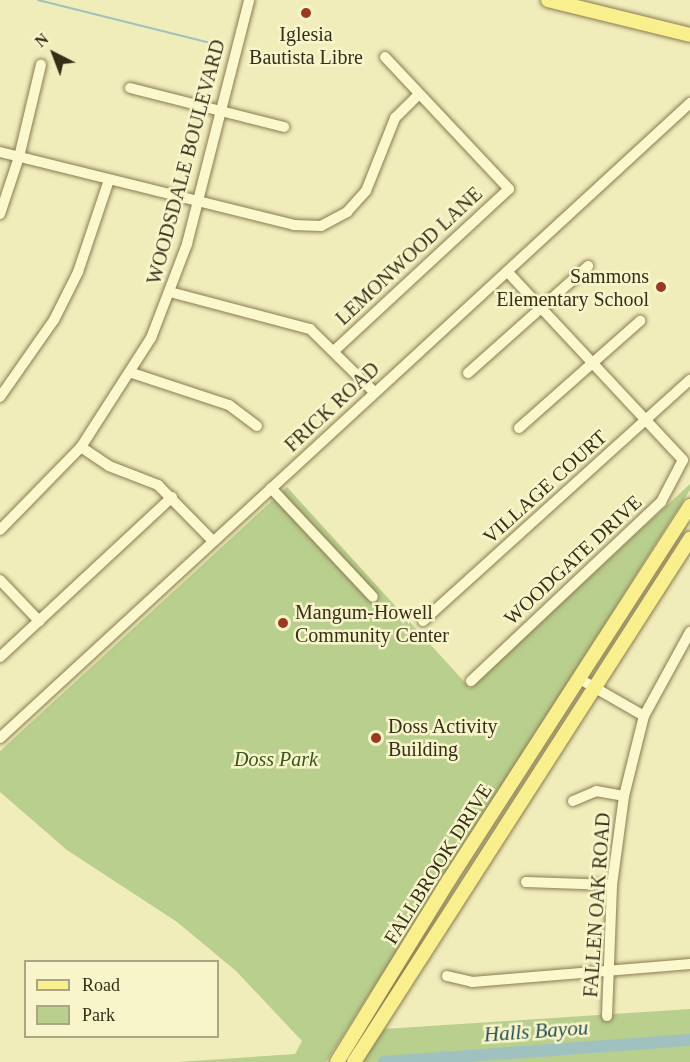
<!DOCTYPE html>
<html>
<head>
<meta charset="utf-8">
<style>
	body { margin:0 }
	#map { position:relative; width:690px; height:1062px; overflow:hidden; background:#f1edba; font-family:Georgia,serif }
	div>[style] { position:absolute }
	.green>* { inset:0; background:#b9cf8e }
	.stream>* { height:2px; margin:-1px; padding:0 1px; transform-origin:1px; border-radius:1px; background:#9fc1bf }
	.river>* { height:12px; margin:-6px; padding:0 6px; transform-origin:6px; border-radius:6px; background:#9fc1bf }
	.roads { filter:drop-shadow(0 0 2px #897c53) drop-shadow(0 0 2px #897c53) }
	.minor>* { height:10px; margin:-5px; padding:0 5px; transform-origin:5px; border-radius:5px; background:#fcf8ce }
	.major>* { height:14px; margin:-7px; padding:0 7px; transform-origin:7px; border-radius:7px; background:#f9ef8d }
	.dots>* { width:16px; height:16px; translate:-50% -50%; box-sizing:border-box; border:3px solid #f8f5ca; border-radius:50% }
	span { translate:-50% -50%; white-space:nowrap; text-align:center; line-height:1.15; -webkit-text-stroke:5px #f8f5ca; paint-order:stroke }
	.poi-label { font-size:20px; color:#372e1a }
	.right { translate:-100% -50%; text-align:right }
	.left { translate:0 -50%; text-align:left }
	.street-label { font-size:20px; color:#372e1a }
	.park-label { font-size:20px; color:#3b551f; font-style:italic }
	.water-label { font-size:21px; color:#275058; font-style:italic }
	.legend { position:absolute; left:24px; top:960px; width:195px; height:78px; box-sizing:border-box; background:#f8f5ca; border:2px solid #aba584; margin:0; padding:8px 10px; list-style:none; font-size:18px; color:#372e1a }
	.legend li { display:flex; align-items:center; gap:12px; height:30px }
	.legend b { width:30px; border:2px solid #aba584 }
	.north { position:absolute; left:24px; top:24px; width:60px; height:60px; -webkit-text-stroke:4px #f8f5ca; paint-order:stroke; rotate:318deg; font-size:16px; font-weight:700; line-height:24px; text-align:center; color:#372e1a }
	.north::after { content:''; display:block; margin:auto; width:21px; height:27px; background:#372e1a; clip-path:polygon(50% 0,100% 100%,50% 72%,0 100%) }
</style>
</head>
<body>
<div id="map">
	<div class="green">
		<i style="clip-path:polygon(690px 484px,690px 490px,326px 1062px,177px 1062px,295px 1054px,302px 1041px,236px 971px,177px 922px,67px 850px,0 792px,0 751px,287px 487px,470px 688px)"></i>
		<i style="clip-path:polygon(690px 1009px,690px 1062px,363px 1062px,384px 1029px)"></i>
	</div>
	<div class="stream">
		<i style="left:38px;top:0;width:182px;rotate:14deg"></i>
	</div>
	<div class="river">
		<i style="left:384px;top:1062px;width:307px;rotate:-4.1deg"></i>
	</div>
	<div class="roads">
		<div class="minor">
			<i style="left:130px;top:88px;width:159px;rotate:14.2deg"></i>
			<i style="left:0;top:152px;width:303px;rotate:13.9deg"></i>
			<i style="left:294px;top:225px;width:27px;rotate:2deg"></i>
			<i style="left:321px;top:226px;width:30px;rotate:-28deg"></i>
			<i style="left:347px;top:212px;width:28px;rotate:-48deg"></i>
			<i style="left:366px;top:191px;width:79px;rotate:-68.3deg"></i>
			<i style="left:395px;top:118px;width:33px;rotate:-45deg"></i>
			<i style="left:0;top:214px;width:60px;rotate:-71.6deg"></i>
			<i style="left:19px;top:157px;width:95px;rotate:-76.6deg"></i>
			<i style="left:170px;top:292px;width:145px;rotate:14.8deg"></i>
			<i style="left:310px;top:329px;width:90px;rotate:44.5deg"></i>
			<i style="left:335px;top:350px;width:237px;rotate:-42.8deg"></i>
			<i style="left:509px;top:189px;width:181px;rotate:-133.2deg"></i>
			<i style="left:132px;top:373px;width:102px;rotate:18.3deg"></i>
			<i style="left:229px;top:405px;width:35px;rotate:37deg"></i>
			<i style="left:468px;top:373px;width:161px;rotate:-41.7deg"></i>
			<i style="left:0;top:397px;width:94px;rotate:-55deg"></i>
			<i style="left:54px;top:320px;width:54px;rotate:-63.4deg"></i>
			<i style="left:78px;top:272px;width:97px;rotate:-71.4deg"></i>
			<i style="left:519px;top:428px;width:162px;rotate:-41.5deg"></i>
			<i style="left:81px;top:447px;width:34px;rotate:34deg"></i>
			<i style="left:109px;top:466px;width:53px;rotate:21.2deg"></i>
			<i style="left:158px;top:485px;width:78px;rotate:45.5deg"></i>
			<i style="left:271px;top:488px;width:149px;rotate:46.9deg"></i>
			<i style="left:0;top:530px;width:116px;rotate:-45.7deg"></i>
			<i style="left:81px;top:447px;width:130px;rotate:-57.3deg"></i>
			<i style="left:151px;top:338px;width:101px;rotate:-69deg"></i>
			<i style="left:187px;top:244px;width:252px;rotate:-75.7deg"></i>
			<i style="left:0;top:580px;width:57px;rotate:46.4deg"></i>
			<i style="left:423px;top:621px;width:360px;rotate:-42.1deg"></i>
			<i style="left:0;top:657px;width:235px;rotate:-42.9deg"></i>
			<i style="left:578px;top:678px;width:76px;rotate:29.9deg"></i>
			<i style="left:471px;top:681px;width:261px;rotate:-43.3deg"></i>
			<i style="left:661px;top:502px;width:47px;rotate:-62.4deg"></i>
			<i style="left:683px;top:460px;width:258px;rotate:-133deg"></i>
			<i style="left:0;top:738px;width:938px;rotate:-42.62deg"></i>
			<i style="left:573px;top:801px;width:25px;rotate:-23deg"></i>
			<i style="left:596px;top:791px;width:28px;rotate:10deg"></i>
			<i style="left:526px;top:882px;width:86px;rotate:2deg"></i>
			<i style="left:447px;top:976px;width:26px;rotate:13deg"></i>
			<i style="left:472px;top:982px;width:219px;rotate:-4.7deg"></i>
			<i style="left:607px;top:1016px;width:131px;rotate:-87.8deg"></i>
			<i style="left:612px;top:885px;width:90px;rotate:-82.3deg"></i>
			<i style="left:624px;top:796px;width:82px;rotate:-76deg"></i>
			<i style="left:644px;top:716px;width:96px;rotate:-61.3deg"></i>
		</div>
		<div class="major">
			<i style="left:548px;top:0;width:146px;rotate:13.8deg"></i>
			<i style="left:337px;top:1062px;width:214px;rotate:-58.4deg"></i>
			<i style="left:449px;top:880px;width:445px;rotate:-57.2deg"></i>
			<i style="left:354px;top:1062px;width:622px;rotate:-57.28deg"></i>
		</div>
	</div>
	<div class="dots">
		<i style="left:306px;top:13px;background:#9c3a1f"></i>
		<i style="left:661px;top:287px;background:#9c3a1f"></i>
		<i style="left:283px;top:623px;background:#9c3a1f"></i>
		<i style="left:376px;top:738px;background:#9c3a1f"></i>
	</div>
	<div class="poi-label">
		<span style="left:306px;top:46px">Iglesia<br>Bautista Libre</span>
		<span class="right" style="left:649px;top:288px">Sammons<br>Elementary School</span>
		<span class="left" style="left:295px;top:624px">Mangum-Howell<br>Community Center</span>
		<span class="left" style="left:388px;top:738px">Doss Activity<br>Building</span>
	</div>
	<div class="street-label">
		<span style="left:186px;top:162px;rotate:-75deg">WOODSDALE BOULEVARD</span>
		<span style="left:409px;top:256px;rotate:-43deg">LEMONWOOD LANE</span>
		<span style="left:332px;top:407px;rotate:-43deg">FRICK ROAD</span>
		<span style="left:545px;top:487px;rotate:-42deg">VILLAGE COURT</span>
		<span style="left:573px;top:560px;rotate:-43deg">WOODGATE DRIVE</span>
		<span style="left:438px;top:864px;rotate:-58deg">FALLBROOK DRIVE</span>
		<span style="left:597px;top:905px;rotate:-86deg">FALLEN OAK ROAD</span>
	</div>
	<div class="park-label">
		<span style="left:276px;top:759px">Doss Park</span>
	</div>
	<div class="water-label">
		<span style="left:536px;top:1031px;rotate:-4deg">Halls Bayou</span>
	</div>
	<ul class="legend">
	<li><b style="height:8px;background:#f9ef8d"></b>Road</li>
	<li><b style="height:16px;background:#b9cf8e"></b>Park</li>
	</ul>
	<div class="north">N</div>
</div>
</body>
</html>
